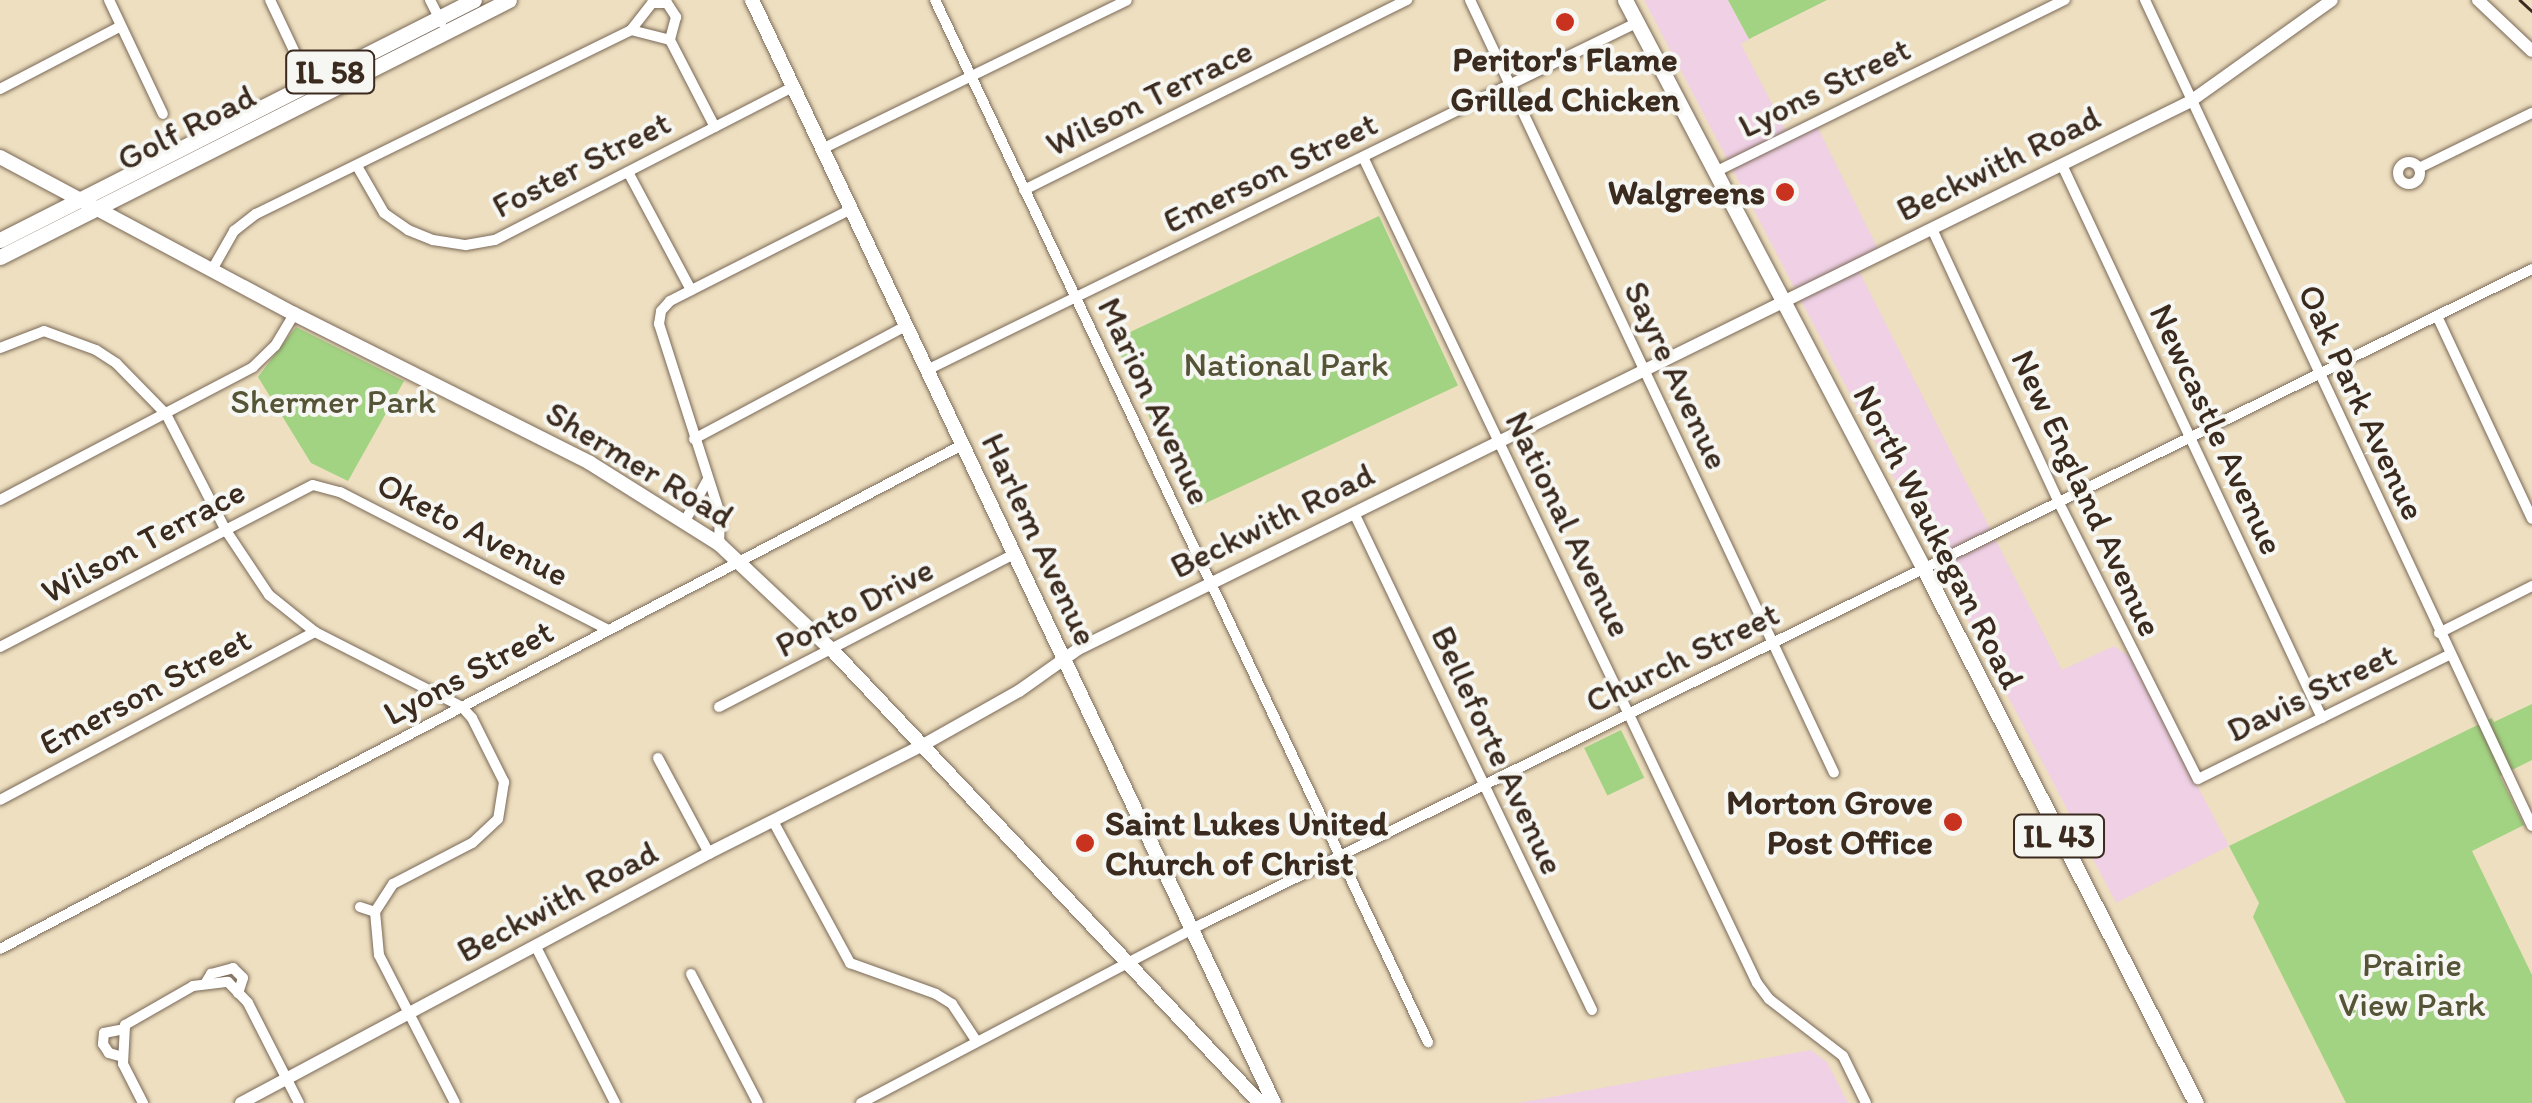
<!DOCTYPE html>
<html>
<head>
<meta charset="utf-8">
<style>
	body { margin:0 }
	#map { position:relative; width:2532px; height:1103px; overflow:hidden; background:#eedfc0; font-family:Itim,sans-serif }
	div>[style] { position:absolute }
	.built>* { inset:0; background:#efd0e5 }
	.green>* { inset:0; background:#a2d382; transform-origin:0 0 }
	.roads { filter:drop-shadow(0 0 2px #7a6957) drop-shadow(0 0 2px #7a6957) }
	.minor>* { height:10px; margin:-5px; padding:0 5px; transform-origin:5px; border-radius:5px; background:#fff }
	.minor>.ring { margin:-5px; padding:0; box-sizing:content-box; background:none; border:10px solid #fff; border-radius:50% }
	.tertiary>* { height:12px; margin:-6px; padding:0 6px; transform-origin:6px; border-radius:6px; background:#fff }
	.secondary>* { height:14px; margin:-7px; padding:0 7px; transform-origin:7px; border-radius:7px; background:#fff }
	.primary>* { height:15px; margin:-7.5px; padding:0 7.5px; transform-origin:7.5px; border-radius:7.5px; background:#fff }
	.rail>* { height:2.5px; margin:-1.25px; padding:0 1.25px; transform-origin:1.25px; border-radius:1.25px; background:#3b2a1e }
	.dots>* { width:28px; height:28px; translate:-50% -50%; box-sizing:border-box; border:5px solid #f6f6f2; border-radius:50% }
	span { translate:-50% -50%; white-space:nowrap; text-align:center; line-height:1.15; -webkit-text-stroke:8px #f6f6f2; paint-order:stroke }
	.shield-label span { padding:2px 8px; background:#f6f6f2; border:2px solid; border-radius:8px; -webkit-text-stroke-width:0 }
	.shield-label { font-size:32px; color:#3b2a1e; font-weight:700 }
	.poi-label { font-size:35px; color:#3b2a1e; font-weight:700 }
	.right { translate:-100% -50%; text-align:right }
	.left { translate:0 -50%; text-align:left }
	.street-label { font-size:35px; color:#3b2a1e }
	.park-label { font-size:35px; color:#555437 }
</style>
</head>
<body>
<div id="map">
	<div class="built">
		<i style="clip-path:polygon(1644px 0,1728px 0,1749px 39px,1741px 44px,1789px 137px,1816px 124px,1882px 257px,1858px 269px,2062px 670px,2114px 646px,2130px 657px,2229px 846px,2116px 903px)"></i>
		<i style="clip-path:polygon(1811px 1050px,1827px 1062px,1848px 1103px,1518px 1103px)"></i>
	</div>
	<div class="green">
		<i style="clip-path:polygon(1728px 0,1827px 0,1749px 39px)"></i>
		<i style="left:1379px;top:216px;width:187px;height:293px;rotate:65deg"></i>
		<i style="clip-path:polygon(296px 327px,404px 381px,348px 481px,311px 463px,258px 377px)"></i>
		<i style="clip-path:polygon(2532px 704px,2532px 760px,2500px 776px,2524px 825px,2472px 851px,2532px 975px,2532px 1103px,2346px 1103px,2253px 917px,2259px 903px,2229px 846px,2492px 718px,2494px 722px)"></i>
		<i style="left:1621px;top:730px;width:53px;height:41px;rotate:64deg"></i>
	</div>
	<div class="roads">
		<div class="minor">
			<i style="left:109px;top:0;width:126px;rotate:64.7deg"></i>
			<i style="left:270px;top:0;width:105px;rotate:64.7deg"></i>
			<i style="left:430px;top:0;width:25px;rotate:63deg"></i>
			<i style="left:935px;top:0;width:1153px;rotate:64.68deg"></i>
			<i style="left:1470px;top:0;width:854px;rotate:64.78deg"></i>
			<i style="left:2145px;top:0;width:912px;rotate:64.9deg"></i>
			<i style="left:631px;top:30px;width:34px;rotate:-52deg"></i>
			<i style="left:652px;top:3px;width:15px"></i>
			<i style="left:667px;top:3px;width:17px;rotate:57deg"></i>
			<i style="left:676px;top:17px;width:24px;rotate:105deg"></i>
			<i style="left:0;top:89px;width:136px;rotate:-27.5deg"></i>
			<i style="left:822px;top:149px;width:339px;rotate:-26deg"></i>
			<i style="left:1363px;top:157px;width:915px;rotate:64.5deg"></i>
			<i style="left:1757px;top:983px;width:20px;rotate:53deg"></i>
			<i style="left:1769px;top:999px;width:93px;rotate:37.6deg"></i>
			<i style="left:1843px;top:1056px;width:52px;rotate:63.9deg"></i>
			<i class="ring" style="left:2398px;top:162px;width:12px;height:12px"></i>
			<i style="left:2062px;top:165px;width:611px;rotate:64.82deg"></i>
			<i style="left:357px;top:166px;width:54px;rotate:60.1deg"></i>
			<i style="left:384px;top:213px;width:29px;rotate:35deg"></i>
			<i style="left:408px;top:230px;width:27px;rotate:22deg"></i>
			<i style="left:433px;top:240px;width:33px;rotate:9deg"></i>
			<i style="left:466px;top:245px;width:29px;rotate:-10deg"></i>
			<i style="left:495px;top:240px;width:335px;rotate:-27.2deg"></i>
			<i style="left:2419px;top:168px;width:126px;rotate:-26deg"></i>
			<i style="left:628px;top:172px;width:134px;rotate:61.9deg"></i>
			<i style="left:1715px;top:172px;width:390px;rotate:-26.2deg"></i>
			<i style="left:1024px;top:190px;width:428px;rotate:-26.4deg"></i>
			<i style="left:1932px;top:229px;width:302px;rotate:65.1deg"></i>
			<i style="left:2059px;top:503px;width:309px;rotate:63.3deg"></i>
			<i style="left:2198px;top:779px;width:280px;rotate:-26.3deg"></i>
			<i style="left:213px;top:268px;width:43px;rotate:-60.4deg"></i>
			<i style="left:234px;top:231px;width:28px;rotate:-38deg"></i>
			<i style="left:256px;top:214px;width:418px;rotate:-26.1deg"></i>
			<i style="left:631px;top:30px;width:40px;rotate:14.4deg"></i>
			<i style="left:670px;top:40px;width:98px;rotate:62.7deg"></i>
			<i style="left:2437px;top:316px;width:224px;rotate:64.9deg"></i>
			<i style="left:0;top:348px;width:47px;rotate:-21.1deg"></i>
			<i style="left:44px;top:331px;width:55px;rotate:20.1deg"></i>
			<i style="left:96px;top:350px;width:24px;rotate:33deg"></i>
			<i style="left:116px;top:363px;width:71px;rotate:45.6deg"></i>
			<i style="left:166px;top:414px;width:129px;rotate:62.8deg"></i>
			<i style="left:225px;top:529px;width:79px;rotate:56.3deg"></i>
			<i style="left:269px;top:595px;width:59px;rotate:38.8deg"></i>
			<i style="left:315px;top:632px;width:165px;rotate:27deg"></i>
			<i style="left:462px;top:707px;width:15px;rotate:48deg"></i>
			<i style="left:472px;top:718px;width:72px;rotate:63.4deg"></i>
			<i style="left:504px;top:782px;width:37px;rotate:99deg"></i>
			<i style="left:498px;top:819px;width:35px;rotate:137deg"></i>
			<i style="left:472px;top:843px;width:89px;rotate:152.6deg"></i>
			<i style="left:393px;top:884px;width:33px;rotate:123deg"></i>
			<i style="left:375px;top:912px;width:43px;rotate:84.7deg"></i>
			<i style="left:379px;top:955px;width:166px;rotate:62.8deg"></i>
			<i style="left:927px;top:370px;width:789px;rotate:-26.08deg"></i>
			<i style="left:694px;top:439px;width:240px;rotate:-28.1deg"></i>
			<i style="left:0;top:500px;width:286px;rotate:-27.7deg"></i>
			<i style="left:253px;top:367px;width:30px;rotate:-44deg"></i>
			<i style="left:275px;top:346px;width:37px;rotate:-59deg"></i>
			<i style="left:1354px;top:513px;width:551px;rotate:64.41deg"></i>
			<i style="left:685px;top:521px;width:46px;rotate:-61.2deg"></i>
			<i style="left:719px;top:544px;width:30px;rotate:-88deg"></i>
			<i style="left:720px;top:514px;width:200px;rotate:-107.8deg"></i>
			<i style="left:659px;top:324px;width:13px;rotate:-81deg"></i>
			<i style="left:661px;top:311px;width:13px;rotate:-48deg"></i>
			<i style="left:670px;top:301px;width:203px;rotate:-26.9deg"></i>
			<i style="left:2439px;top:633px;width:104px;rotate:-26.8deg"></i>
			<i style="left:0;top:647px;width:352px;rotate:-27.4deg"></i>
			<i style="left:313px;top:485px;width:28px;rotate:15deg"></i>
			<i style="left:340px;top:492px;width:300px;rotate:27.2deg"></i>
			<i style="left:719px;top:707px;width:332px;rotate:-27.4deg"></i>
			<i style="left:658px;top:758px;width:108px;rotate:61.8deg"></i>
			<i style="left:0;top:800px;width:357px;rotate:-28.1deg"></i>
			<i style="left:773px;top:821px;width:162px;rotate:61.5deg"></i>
			<i style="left:850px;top:963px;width:91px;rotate:19.8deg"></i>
			<i style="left:936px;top:994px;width:19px;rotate:32deg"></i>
			<i style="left:952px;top:1004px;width:45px;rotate:56.7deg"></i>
			<i style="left:360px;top:907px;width:16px;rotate:18deg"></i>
			<i style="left:536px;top:947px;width:175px;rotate:63.1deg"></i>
			<i style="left:0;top:949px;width:1086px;rotate:-27.65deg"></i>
			<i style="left:691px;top:974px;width:145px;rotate:62.6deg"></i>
			<i style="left:205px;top:984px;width:12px;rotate:-59deg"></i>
			<i style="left:211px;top:974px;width:23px;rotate:-15deg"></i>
			<i style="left:233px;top:968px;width:14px;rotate:45deg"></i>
			<i style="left:243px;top:978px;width:16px;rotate:108deg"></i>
			<i style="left:123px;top:1057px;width:15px;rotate:-164deg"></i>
			<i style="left:109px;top:1053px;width:11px;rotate:-124deg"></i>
			<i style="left:103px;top:1044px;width:11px;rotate:-85deg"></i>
			<i style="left:104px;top:1033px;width:21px;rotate:-11deg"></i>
			<i style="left:143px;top:1103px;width:44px;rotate:-117.1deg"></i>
			<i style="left:123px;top:1064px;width:39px;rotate:-87deg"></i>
			<i style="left:125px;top:1025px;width:78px;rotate:-29.8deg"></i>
			<i style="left:193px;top:986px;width:35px;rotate:-7deg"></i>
			<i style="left:228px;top:982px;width:29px;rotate:46deg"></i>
			<i style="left:248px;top:1003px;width:112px;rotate:63deg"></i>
			<i style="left:861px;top:1103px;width:387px;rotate:-27.7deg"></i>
			<i style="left:1204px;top:923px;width:1480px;rotate:-26.22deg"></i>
		</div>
		<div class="tertiary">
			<i style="left:2478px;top:0;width:74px;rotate:43.4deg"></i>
			<i style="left:241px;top:1103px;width:531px;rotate:-28.11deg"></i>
			<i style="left:709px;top:853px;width:240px;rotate:-26.8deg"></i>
			<i style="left:923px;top:745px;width:110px;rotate:-29.4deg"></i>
			<i style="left:1019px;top:691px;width:72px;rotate:-35.4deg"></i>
			<i style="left:1078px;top:649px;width:1241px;rotate:-26.21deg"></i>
			<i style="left:2191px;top:101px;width:173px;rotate:-35.6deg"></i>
		</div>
		<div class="secondary">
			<i style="left:752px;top:0;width:1220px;rotate:64.67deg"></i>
			<i style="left:0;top:157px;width:333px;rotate:28.1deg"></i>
			<i style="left:294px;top:314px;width:331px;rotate:26.7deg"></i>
			<i style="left:590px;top:463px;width:152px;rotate:32.1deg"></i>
			<i style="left:719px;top:544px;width:156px;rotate:43.2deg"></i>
			<i style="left:833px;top:651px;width:622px;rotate:46.63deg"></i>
		</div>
		<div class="primary">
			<i style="left:1625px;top:0;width:643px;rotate:62.28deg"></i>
			<i style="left:1924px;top:569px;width:599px;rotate:63.01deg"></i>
			<i style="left:0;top:240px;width:531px;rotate:-26.85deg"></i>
			<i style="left:0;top:257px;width:570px;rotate:-26.79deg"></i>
		</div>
	</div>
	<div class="rail">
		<i style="left:2520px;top:0;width:16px;rotate:43deg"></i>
	</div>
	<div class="dots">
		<i style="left:1565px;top:22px;background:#c8321e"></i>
		<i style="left:1785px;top:192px;background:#c8321e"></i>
		<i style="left:1953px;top:822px;background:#c8321e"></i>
		<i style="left:1085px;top:843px;background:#c8321e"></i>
	</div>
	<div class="shield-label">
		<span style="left:330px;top:72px">IL 58</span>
		<span style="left:2059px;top:836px">IL 43</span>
	</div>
	<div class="poi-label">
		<span style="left:1565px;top:79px">Peritor's Flame<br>Grilled Chicken</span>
		<span class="right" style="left:1765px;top:192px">Walgreens</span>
		<span class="right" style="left:1933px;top:822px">Morton Grove<br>Post Office</span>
		<span class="left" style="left:1105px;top:843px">Saint Lukes United<br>Church of Christ</span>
	</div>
	<div class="street-label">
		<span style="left:1824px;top:87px;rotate:-26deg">Lyons Street</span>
		<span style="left:1149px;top:97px;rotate:-26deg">Wilson Terrace</span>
		<span style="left:186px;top:127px;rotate:-27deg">Golf Road</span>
		<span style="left:1998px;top:163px;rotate:-26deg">Beckwith Road</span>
		<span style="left:581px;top:164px;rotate:-27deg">Foster Street</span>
		<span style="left:1270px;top:172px;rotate:-26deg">Emerson Street</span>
		<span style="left:1677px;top:375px;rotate:65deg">Sayre Avenue</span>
		<span style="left:1155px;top:401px;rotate:65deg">Marion Avenue</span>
		<span style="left:2362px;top:402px;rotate:65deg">Oak Park Avenue</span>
		<span style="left:2217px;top:429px;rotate:65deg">Newcastle Avenue</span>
		<span style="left:640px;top:464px;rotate:31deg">Shermer Road</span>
		<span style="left:2087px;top:493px;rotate:65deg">New England Avenue</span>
		<span style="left:1272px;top:520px;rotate:-26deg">Beckwith Road</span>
		<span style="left:1569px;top:524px;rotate:64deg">National Avenue</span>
		<span style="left:473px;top:529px;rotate:27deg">Oketo Avenue</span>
		<span style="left:1939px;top:537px;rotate:63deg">North Waukegan Road</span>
		<span style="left:1040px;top:539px;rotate:65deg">Harlem Avenue</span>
		<span style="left:143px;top:541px;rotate:-28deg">Wilson Terrace</span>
		<span style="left:854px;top:607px;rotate:-28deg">Ponto Drive</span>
		<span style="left:1682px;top:657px;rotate:-26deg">Church Street</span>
		<span style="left:468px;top:672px;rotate:-28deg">Lyons Street</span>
		<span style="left:145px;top:691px;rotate:-28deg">Emerson Street</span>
		<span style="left:2311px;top:692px;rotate:-26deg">Davis Street</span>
		<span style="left:1498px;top:750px;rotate:65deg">Belleforte Avenue</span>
		<span style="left:557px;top:901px;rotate:-28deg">Beckwith Road</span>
	</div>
	<div class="park-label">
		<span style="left:1286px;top:364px">National Park</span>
		<span style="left:333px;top:401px">Shermer Park</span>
		<span style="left:2412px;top:984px">Prairie<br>View Park</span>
	</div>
</div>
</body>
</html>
